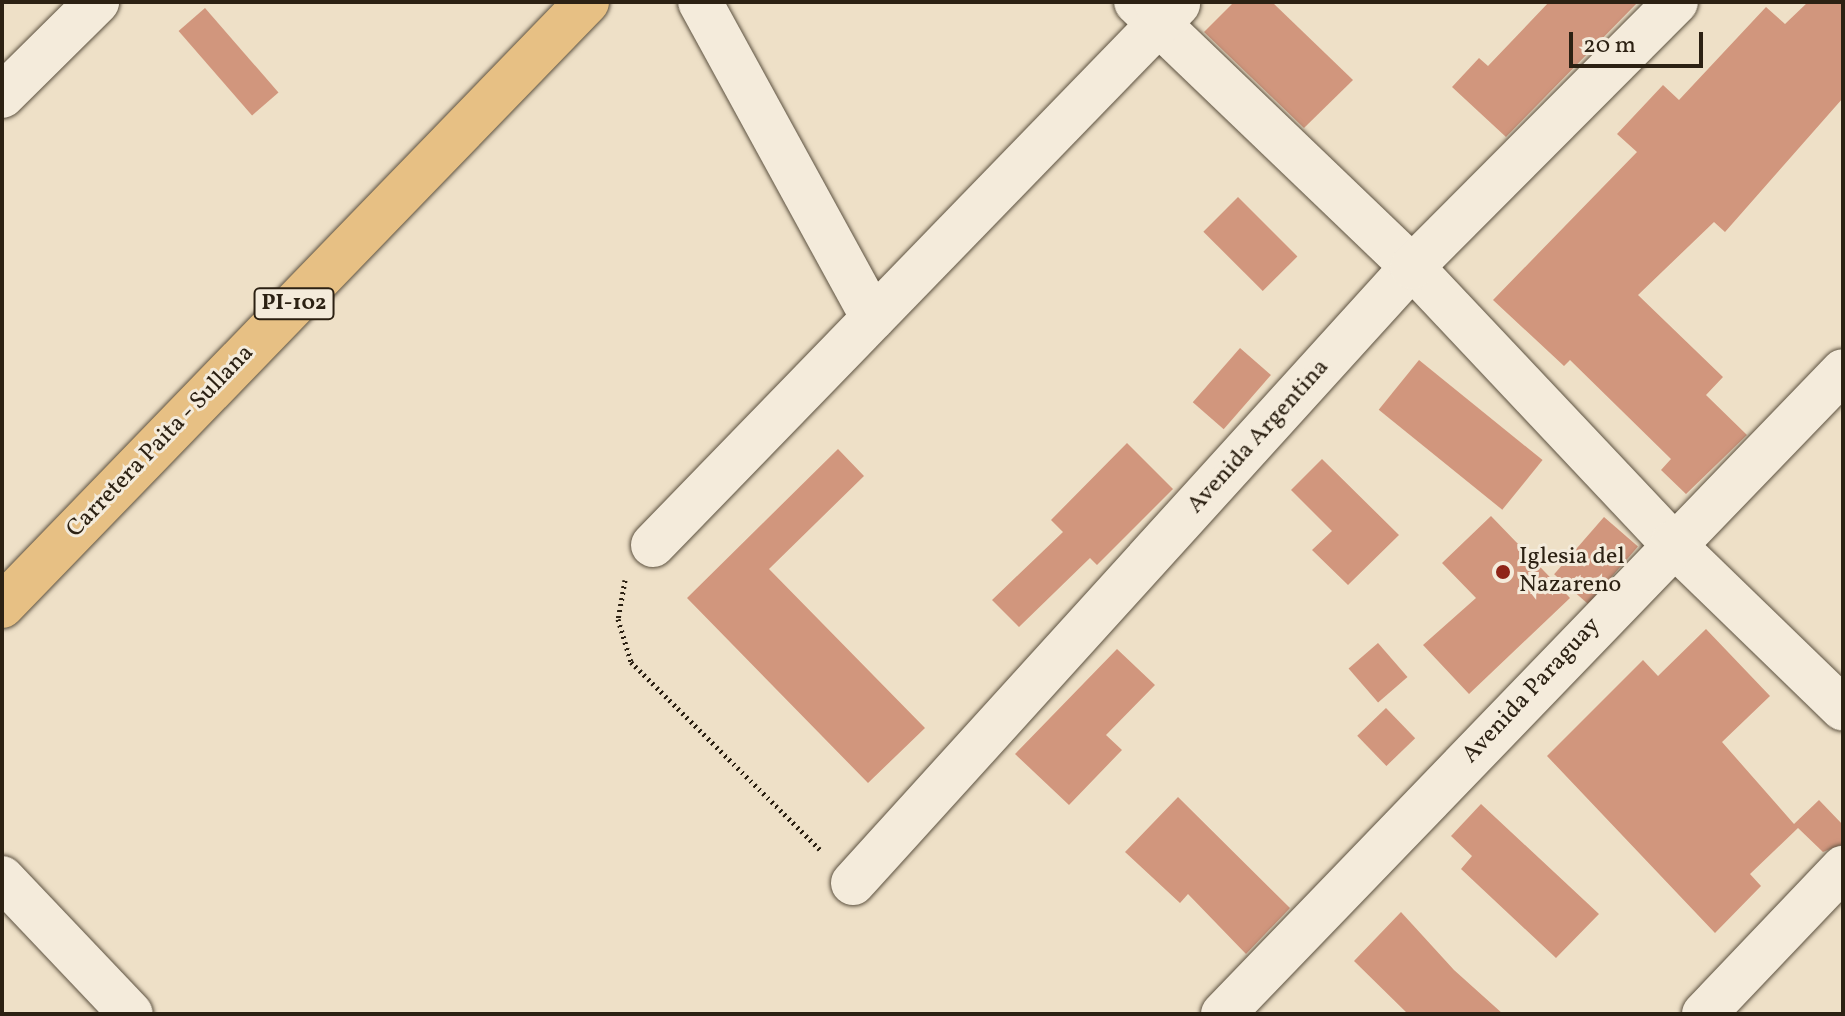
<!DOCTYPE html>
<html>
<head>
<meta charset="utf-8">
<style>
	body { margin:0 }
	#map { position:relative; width:1845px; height:1016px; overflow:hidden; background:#eee0c7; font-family:Vollkorn,serif }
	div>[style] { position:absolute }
	.building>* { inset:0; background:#d1967d; transform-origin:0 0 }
	.path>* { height:5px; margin-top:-2.5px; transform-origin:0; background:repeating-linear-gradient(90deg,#2c2113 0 2px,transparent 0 6px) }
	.roads { filter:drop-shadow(0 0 2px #5c5140) drop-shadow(0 0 2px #5c5140) }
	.street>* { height:44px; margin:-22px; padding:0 22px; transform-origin:22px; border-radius:22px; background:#f4ebdb }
	.primary>* { height:44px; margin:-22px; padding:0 22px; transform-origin:22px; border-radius:22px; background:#e7c084 }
	.dots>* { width:22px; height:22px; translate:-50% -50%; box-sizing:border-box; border:4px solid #f4ebdb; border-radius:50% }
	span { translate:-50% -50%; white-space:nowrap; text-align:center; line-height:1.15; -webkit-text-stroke:6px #f4ebdb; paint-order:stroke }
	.shield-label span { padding:2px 6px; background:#f4ebdb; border:2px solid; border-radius:6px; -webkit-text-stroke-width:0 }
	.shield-label { font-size:22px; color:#2c2113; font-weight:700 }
	.street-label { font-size:24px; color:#2c2113 }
	.poi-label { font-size:24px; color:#2c2113 }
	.left { translate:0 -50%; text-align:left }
	.frame { position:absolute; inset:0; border:4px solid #2c2113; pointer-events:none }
	.scale { position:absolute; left:1569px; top:32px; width:134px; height:36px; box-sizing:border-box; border:4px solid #2c2113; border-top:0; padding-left:10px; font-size:24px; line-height:28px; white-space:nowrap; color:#2c2113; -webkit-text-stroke:6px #f4ebdb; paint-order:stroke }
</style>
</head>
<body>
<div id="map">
	<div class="building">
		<i style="clip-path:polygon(1234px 2px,1272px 2px,1353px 80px,1304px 128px,1204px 32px)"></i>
		<i style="clip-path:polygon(1549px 2px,1638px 2px,1506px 137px,1452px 87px,1479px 58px,1488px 66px)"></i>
		<i style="clip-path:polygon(1808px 2px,1843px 2px,1843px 98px,1725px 232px,1714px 222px,1638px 295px,1723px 377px,1706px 395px,1747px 435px,1686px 494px,1661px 470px,1671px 459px,1570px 360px,1564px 366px,1493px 300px,1637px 152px,1617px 134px,1663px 85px,1679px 100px,1766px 7px,1785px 24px)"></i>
		<i style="left:205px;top:8px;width:112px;height:35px;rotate:49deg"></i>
		<i style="left:1238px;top:197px;width:84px;height:49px;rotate:45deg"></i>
		<i style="left:1240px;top:348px;width:41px;height:72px;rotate:41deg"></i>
		<i style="left:1419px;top:360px;width:159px;height:64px;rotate:39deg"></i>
		<i style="clip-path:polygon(1127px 443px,1173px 489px,1097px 565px,1090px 558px,1019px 627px,992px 600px,1063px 532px,1051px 520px)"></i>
		<i style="clip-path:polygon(838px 449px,864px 476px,769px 569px,925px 728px,868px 783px,687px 598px)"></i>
		<i style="clip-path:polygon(1322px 459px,1399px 535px,1348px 585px,1312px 550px,1332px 531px,1291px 490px)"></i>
		<i style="clip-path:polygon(1491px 516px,1570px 598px,1469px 694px,1423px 645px,1476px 598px,1442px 563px)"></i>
		<i style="left:1604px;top:517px;width:45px;height:76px;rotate:41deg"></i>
		<i style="clip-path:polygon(1706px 629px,1770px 696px,1722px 742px,1794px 824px,1819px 800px,1843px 825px,1843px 844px,1823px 852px,1798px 828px,1750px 874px,1761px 886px,1715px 933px,1547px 756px,1643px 660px,1658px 676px)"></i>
		<i style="left:1378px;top:643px;width:45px;height:39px;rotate:49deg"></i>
		<i style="clip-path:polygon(1117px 649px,1155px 685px,1106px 735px,1122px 750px,1069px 805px,1015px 754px)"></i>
		<i style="left:1386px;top:708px;width:42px;height:40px;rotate:46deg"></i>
		<i style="clip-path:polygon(1178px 797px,1290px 908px,1246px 954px,1188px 894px,1180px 903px,1125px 852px)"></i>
		<i style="clip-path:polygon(1481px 804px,1599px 914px,1556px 958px,1461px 869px,1472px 856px,1451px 836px)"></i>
		<i style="clip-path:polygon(1401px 912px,1454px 970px,1503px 1014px,1408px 1014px,1354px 961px)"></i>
	</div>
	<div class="path">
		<i style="left:625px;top:580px;width:40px;rotate:100deg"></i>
		<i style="left:618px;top:619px;width:45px;rotate:73.2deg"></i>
		<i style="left:631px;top:662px;width:268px;rotate:44.8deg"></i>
	</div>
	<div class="roads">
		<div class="street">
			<i style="left:700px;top:2px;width:360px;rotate:61.3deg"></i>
			<i style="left:1136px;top:2px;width:383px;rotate:43.8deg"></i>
			<i style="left:1412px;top:267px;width:379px;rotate:46.7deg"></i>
			<i style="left:1672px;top:543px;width:238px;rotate:44.1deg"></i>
			<i style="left:2px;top:96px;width:134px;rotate:-44.7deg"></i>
			<i style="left:653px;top:545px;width:754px;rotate:-45.86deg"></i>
			<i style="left:2px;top:878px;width:187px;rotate:46.5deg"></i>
			<i style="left:853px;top:883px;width:832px;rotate:-47.78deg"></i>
			<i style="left:1412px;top:267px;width:374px;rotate:-45.1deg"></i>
			<i style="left:1223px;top:1014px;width:893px;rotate:-46.04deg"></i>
			<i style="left:1704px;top:1014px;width:202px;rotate:-46.4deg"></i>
		</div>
		<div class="primary">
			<i style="left:2px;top:606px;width:841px;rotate:-45.92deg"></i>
		</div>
	</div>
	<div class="dots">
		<i style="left:1503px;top:572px;background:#8f2418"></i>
	</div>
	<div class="shield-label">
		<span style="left:294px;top:304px">PI-102</span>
	</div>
	<div class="street-label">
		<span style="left:1259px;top:437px;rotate:-48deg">Avenida Argentina</span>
		<span style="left:161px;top:442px;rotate:-46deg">Carretera Paita - Sullana</span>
		<span style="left:1532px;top:691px;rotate:-47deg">Avenida Paraguay</span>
	</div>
	<div class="poi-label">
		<span class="left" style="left:1519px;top:572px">Iglesia del<br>Nazareno</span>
	</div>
	<div class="frame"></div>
	<div class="scale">20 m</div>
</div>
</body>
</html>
